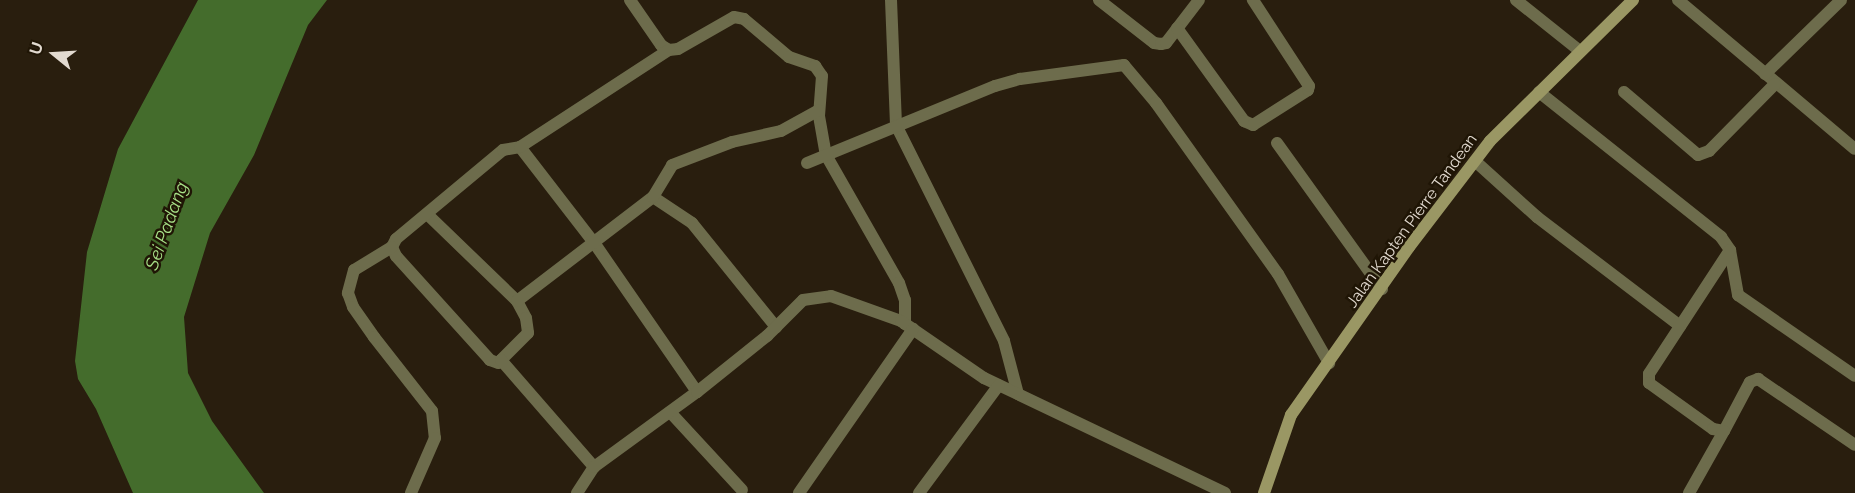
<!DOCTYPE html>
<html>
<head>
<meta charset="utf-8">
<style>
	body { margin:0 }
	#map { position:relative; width:1855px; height:493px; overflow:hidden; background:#291e0e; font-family:Raleway,sans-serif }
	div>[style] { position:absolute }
	.water>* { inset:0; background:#446c2c }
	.minor>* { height:12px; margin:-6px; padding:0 6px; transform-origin:6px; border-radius:6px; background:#6d6c4c }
	.secondary>* { height:12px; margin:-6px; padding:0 6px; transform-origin:6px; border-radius:6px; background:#9a9764 }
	span { translate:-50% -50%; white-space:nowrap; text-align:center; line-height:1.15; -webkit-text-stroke:5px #1f1505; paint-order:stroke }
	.street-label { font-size:16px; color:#e2dad0 }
	.water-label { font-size:18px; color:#a8e288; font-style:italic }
	.north { position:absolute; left:24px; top:24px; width:60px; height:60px; -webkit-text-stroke:4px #1f1505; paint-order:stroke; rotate:288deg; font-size:16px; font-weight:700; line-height:24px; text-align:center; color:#e2dad0 }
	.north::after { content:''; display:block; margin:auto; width:21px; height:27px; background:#e2dad0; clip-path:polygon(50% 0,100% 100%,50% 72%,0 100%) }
</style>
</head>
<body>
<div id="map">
	<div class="water">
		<i style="clip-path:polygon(198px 0,327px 0,308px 25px,254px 155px,210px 233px,184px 317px,188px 373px,212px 421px,264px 493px,133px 493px,96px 409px,78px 379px,75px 361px,87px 252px,118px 149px)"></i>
	</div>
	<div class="minor">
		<i style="left:630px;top:0;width:55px;rotate:55.4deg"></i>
		<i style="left:661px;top:45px;width:9px;rotate:32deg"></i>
		<i style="left:669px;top:50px;width:9px;rotate:-6deg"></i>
		<i style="left:678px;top:49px;width:64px;rotate:-29.7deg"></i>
		<i style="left:734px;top:17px;width:10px;rotate:11deg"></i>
		<i style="left:744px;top:19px;width:59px;rotate:40.2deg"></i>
		<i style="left:789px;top:57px;width:28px;rotate:19deg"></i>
		<i style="left:815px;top:66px;width:12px;rotate:55deg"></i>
		<i style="left:822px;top:76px;width:40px;rotate:94.3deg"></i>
		<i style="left:819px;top:116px;width:40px;rotate:80deg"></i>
		<i style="left:826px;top:155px;width:147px;rotate:60.3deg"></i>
		<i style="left:899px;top:283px;width:18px;rotate:71deg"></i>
		<i style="left:905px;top:300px;width:24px;rotate:90deg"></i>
		<i style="left:891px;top:0;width:125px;rotate:87.7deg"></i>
		<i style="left:896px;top:125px;width:241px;rotate:63.4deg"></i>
		<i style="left:1004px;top:341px;width:55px;rotate:75.2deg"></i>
		<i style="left:1099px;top:0;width:70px;rotate:38deg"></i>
		<i style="left:1154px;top:43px;width:7px;rotate:8deg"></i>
		<i style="left:1161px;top:44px;width:5px;rotate:-11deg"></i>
		<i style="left:1166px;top:43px;width:54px;rotate:-52.5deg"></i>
		<i style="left:1516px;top:0;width:82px;rotate:38.6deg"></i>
		<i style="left:1678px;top:0;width:231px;rotate:40.1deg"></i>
		<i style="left:1177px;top:28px;width:115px;rotate:54.2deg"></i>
		<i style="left:1244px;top:121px;width:10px;rotate:24deg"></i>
		<i style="left:1253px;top:125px;width:65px;rotate:-32.5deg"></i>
		<i style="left:1308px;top:90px;width:4px;rotate:-76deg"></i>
		<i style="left:1309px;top:86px;width:103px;rotate:-123.1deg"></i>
		<i style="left:1765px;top:74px;width:106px;rotate:-44.2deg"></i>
		<i style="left:1539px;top:92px;width:233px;rotate:38.5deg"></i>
		<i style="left:1721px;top:237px;width:16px;rotate:55deg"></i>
		<i style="left:1730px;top:250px;width:46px;rotate:79.9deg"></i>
		<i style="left:1738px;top:295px;width:142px;rotate:34.7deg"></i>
		<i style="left:1624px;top:92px;width:97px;rotate:40.4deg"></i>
		<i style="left:1698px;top:155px;width:12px;rotate:-20deg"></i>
		<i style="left:1709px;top:151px;width:94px;rotate:-45.4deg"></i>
		<i style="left:1277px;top:143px;width:180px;rotate:54.3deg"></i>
		<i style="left:520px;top:147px;width:123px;rotate:52.3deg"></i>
		<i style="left:595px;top:244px;width:180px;rotate:55.4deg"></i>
		<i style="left:1475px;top:161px;width:84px;rotate:42.1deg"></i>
		<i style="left:1537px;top:217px;width:180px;rotate:37.3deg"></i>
		<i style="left:807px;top:163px;width:203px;rotate:-22.3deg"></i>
		<i style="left:995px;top:86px;width:26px;rotate:-16deg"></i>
		<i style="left:1020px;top:79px;width:105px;rotate:-7.7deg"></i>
		<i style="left:1124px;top:65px;width:50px;rotate:49.9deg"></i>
		<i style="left:1156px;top:103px;width:210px;rotate:54.5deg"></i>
		<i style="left:1278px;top:274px;width:103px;rotate:60.2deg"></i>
		<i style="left:653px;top:197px;width:47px;rotate:33.7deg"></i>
		<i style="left:692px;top:223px;width:134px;rotate:51.1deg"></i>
		<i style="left:427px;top:214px;width:125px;rotate:44deg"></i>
		<i style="left:517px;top:301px;width:19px;rotate:62deg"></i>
		<i style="left:526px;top:318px;width:15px;rotate:82deg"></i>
		<i style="left:528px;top:333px;width:42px;rotate:135deg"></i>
		<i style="left:498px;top:363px;width:9px;rotate:-159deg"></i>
		<i style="left:490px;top:360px;width:140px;rotate:-132.1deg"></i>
		<i style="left:396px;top:256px;width:10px;rotate:-114deg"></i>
		<i style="left:392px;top:247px;width:9px;rotate:-63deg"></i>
		<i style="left:396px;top:239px;width:139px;rotate:-39.8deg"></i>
		<i style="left:503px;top:150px;width:17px;rotate:-10deg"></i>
		<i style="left:520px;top:147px;width:178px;rotate:-33.1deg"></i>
		<i style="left:392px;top:247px;width:44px;rotate:148.8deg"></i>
		<i style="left:354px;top:270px;width:24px;rotate:105deg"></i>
		<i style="left:348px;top:293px;width:15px;rotate:70deg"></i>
		<i style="left:353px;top:307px;width:37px;rotate:55deg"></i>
		<i style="left:374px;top:337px;width:94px;rotate:51.9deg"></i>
		<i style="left:432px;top:411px;width:27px;rotate:84deg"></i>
		<i style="left:435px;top:438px;width:60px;rotate:113.6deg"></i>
		<i style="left:1730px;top:250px;width:148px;rotate:123.2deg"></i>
		<i style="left:1649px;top:374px;width:9px;rotate:90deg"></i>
		<i style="left:1649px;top:383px;width:79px;rotate:35.7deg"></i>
		<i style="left:1713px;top:429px;width:11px;rotate:10deg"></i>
		<i style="left:1724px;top:431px;width:55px;rotate:-62deg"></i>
		<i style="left:1750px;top:382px;width:9px;rotate:-21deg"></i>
		<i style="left:1758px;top:379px;width:117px;rotate:34.2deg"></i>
		<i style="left:517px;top:301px;width:171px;rotate:-37.4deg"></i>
		<i style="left:653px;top:197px;width:37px;rotate:-59deg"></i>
		<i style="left:672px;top:165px;width:64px;rotate:-21deg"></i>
		<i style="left:732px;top:142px;width:50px;rotate:-12.7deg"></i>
		<i style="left:781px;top:131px;width:43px;rotate:-28.9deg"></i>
		<i style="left:501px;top:360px;width:142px;rotate:49deg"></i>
		<i style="left:670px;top:412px;width:106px;rotate:47.3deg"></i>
		<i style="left:577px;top:493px;width:31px;rotate:-57deg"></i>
		<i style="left:594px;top:467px;width:127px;rotate:-36.1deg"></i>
		<i style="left:697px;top:392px;width:90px;rotate:-38.7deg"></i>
		<i style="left:767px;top:336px;width:51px;rotate:-45deg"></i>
		<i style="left:803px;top:300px;width:28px;rotate:-8deg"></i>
		<i style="left:831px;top:296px;width:74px;rotate:19.7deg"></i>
		<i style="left:901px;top:321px;width:101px;rotate:34.5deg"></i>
		<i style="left:984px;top:378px;width:267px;rotate:25.5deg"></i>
		<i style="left:799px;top:493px;width:200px;rotate:-55.2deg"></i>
		<i style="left:919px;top:493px;width:134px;rotate:-53.5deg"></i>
		<i style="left:1689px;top:493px;width:71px;rotate:-60.6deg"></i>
	</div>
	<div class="secondary">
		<i style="left:1264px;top:493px;width:83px;rotate:-70.9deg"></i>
		<i style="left:1291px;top:415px;width:205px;rotate:-54.9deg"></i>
		<i style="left:1409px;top:247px;width:133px;rotate:-52.6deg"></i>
		<i style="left:1490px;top:141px;width:201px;rotate:-44.6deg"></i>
	</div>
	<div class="street-label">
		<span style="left:1412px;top:221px;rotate:-54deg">Jalan Kapten Pierre Tandean</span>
	</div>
	<div class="water-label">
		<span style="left:167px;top:226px;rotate:-70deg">Sei Padang</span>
	</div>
	<div class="north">U</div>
</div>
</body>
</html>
